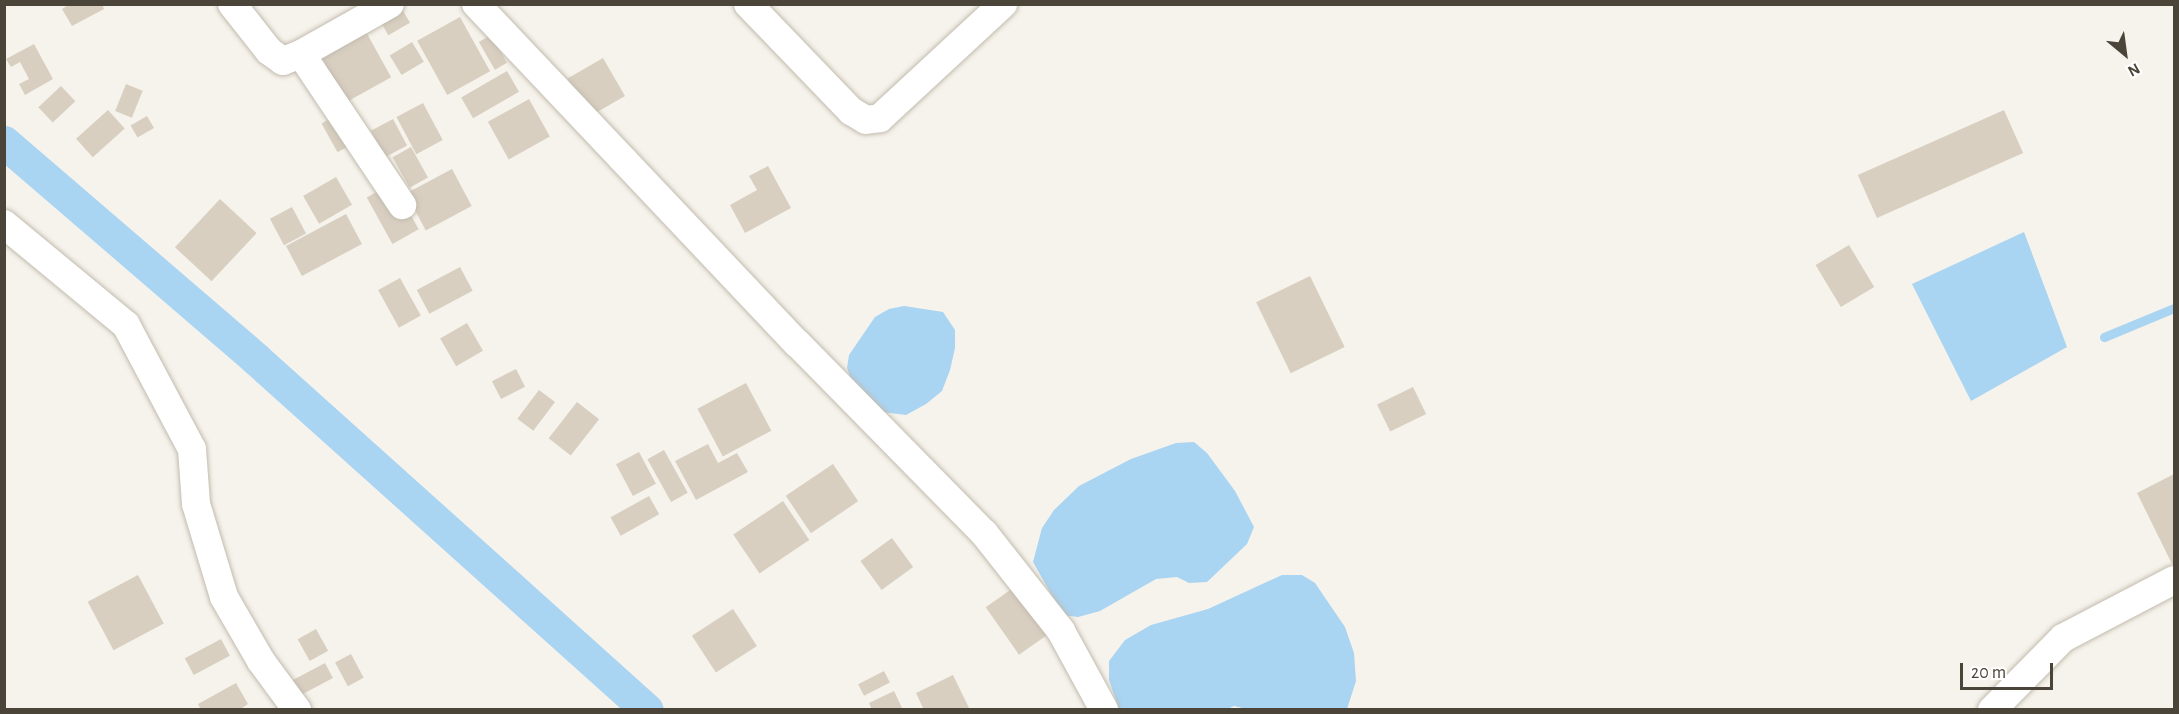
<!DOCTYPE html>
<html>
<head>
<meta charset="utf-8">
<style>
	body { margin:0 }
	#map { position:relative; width:2179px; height:714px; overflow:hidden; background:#f6f3ec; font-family:"Alegreya Sans",sans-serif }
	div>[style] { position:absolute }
	.water>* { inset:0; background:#a9d4f2 }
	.stream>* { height:9px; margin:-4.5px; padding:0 4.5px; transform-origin:4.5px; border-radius:4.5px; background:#a9d4f2 }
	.canal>* { height:33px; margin:-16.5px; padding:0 16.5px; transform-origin:16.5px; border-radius:16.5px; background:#a9d4f2 }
	.building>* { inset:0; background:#d8cfc1; transform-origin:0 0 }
	.roads { filter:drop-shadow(0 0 2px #c2bbae) drop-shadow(0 0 2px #c2bbae) }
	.street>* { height:28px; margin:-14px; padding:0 14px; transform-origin:14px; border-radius:14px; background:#fff }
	span { translate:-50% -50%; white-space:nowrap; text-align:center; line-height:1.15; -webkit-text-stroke:4.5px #fff; paint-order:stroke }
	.frame { position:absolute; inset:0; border:6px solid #4b4439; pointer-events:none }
	.north { position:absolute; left:2095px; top:24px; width:60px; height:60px; -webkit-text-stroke:4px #fff; paint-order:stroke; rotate:151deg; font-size:16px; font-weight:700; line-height:24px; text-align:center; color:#4b4439 }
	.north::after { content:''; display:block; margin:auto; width:21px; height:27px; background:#4b4439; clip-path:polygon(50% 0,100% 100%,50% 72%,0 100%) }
	.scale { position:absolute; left:1960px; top:663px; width:93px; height:27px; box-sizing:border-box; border:3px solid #4b4439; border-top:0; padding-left:8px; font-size:18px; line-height:21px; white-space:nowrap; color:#4b4439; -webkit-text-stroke:4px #fff; paint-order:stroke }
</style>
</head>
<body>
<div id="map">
	<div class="water">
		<i style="clip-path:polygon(2024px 232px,2067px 347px,1971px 401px,1912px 284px)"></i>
		<i style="clip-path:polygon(904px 306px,943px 312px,955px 330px,955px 348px,950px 370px,942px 391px,926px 404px,906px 415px,874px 411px,853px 385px,847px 368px,849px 355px,875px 317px,889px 309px)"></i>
		<i style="clip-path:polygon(1194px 442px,1207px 453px,1235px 491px,1254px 527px,1247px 544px,1207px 582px,1189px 583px,1177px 577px,1156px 579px,1100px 611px,1078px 617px,1063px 615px,1033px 562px,1042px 528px,1054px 510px,1079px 486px,1131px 459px,1176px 443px)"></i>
		<i style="clip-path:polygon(1282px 575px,1302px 575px,1315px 583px,1345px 627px,1354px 653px,1356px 681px,1347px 709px,1251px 710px,1234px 706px,1225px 710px,1119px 709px,1109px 680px,1109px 661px,1125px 640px,1151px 625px,1208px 609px)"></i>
	</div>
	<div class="stream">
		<i style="left:2104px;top:337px;width:76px;rotate:-22.5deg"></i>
	</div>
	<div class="canal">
		<i style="left:4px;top:142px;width:333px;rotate:40.7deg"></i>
		<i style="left:256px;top:359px;width:525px;rotate:41.91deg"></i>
	</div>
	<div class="building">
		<i style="clip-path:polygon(70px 4px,102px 4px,104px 9px,72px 26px,62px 9px)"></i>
		<i style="left:402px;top:9px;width:16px;height:25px;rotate:60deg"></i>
		<i style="left:460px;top:17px;width:62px;height:49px;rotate:61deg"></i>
		<i style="left:365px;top:30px;width:54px;height:51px;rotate:61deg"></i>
		<i style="left:491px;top:35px;width:32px;height:14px;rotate:60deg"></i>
		<i style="left:412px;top:42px;width:23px;height:26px;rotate:59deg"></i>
		<i style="clip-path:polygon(34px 44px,53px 79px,25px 95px,19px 84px,29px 79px,20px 62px,11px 67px,6px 59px)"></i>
		<i style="left:603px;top:58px;width:44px;height:41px;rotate:60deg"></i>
		<i style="left:507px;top:71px;width:24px;height:53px;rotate:60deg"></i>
		<i style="left:126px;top:84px;width:18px;height:29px;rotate:22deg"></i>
		<i style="left:61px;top:86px;width:21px;height:31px;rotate:47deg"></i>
		<i style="left:529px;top:99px;width:43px;height:47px;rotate:61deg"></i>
		<i style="left:423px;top:103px;width:42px;height:30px;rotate:62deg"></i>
		<i style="left:353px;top:106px;width:33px;height:36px;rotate:61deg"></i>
		<i style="left:108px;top:110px;width:25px;height:43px;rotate:48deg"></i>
		<i style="left:2004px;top:110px;width:47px;height:160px;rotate:66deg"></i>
		<i style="left:147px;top:116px;width:14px;height:19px;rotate:60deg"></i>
		<i style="left:393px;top:119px;width:30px;height:25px;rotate:62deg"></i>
		<i style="left:411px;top:147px;width:35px;height:21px;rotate:61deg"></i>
		<i style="clip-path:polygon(768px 166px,791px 208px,745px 233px,730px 205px,757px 190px,749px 176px)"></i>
		<i style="left:452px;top:169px;width:42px;height:52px;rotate:62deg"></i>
		<i style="left:336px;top:177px;width:32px;height:38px;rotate:60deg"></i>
		<i style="left:393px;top:183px;width:53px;height:30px;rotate:61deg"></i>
		<i style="left:220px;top:199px;width:50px;height:66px;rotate:43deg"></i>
		<i style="left:292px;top:207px;width:30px;height:25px;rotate:62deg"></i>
		<i style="left:346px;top:214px;width:34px;height:68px;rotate:62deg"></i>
		<i style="left:1849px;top:245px;width:49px;height:39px;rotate:59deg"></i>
		<i style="left:460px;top:267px;width:27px;height:49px;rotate:62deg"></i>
		<i style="left:1310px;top:276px;width:79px;height:60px;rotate:64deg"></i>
		<i style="left:400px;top:278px;width:43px;height:25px;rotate:61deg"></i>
		<i style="left:467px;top:323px;width:32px;height:31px;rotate:60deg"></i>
		<i style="left:516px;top:369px;width:20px;height:27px;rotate:63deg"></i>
		<i style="left:746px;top:383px;width:54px;height:55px;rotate:62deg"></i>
		<i style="left:1413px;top:387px;width:30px;height:40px;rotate:64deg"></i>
		<i style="left:539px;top:390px;width:20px;height:36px;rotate:37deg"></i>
		<i style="left:577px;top:402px;width:28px;height:46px;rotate:38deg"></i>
		<i style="clip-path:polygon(708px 444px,718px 463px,737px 453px,748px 472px,696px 500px,675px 461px)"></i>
		<i style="left:664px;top:450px;width:49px;height:19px;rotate:61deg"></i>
		<i style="left:639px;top:452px;width:36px;height:26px;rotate:62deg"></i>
		<i style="left:833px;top:464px;width:45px;height:57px;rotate:56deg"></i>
		<i style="clip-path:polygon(2174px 474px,2174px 563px,2172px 564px,2137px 493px)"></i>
		<i style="left:649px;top:496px;width:21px;height:44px;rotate:61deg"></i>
		<i style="left:783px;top:501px;width:47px;height:60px;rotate:56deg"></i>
		<i style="left:892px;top:538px;width:36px;height:39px;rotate:54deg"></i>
		<i style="left:138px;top:575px;width:55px;height:57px;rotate:62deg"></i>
		<i style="left:1016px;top:586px;width:58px;height:37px;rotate:55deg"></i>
		<i style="left:733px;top:609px;width:44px;height:49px;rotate:57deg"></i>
		<i style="left:316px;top:629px;width:25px;height:21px;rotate:61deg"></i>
		<i style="left:221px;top:639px;width:19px;height:41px;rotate:62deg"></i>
		<i style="left:351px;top:654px;width:27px;height:18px;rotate:62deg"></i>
		<i style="left:325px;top:663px;width:17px;height:39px;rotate:62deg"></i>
		<i style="left:884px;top:671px;width:13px;height:29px;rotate:63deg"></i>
		<i style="clip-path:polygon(953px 675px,970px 710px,924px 710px,916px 693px)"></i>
		<i style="clip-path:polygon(236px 683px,248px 704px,239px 710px,201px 710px,198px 704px)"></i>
		<i style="clip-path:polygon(894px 691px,903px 710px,872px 710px,869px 703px)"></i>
	</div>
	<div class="roads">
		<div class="street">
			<i style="left:232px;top:4px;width:60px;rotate:51.8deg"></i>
			<i style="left:269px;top:51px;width:17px;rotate:36deg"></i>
			<i style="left:283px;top:61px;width:19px;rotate:-21deg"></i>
			<i style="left:301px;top:54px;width:102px;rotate:-29.3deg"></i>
			<i style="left:476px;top:4px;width:468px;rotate:46.6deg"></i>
			<i style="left:798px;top:344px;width:265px;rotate:45.5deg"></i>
			<i style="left:984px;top:533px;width:125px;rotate:51.8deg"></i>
			<i style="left:1061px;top:631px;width:90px;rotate:61.4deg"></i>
			<i style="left:748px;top:4px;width:149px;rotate:46.1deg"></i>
			<i style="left:851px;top:111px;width:17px;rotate:31deg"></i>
			<i style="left:866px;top:120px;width:14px;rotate:-8deg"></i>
			<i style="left:880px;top:118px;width:168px;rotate:-42.8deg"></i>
			<i style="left:301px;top:54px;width:182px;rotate:56.2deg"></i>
			<i style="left:4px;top:224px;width:158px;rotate:39.6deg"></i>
			<i style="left:126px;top:325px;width:140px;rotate:62deg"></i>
			<i style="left:192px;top:449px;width:55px;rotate:85.8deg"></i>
			<i style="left:196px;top:504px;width:97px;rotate:73.2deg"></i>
			<i style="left:224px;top:597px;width:74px;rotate:60deg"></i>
			<i style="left:261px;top:661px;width:61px;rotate:53.7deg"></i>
			<i style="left:1992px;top:710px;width:101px;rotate:-45.4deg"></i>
			<i style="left:2063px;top:638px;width:125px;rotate:-27.6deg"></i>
		</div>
	</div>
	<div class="frame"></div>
	<div class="north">N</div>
	<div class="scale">20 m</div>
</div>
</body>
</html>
